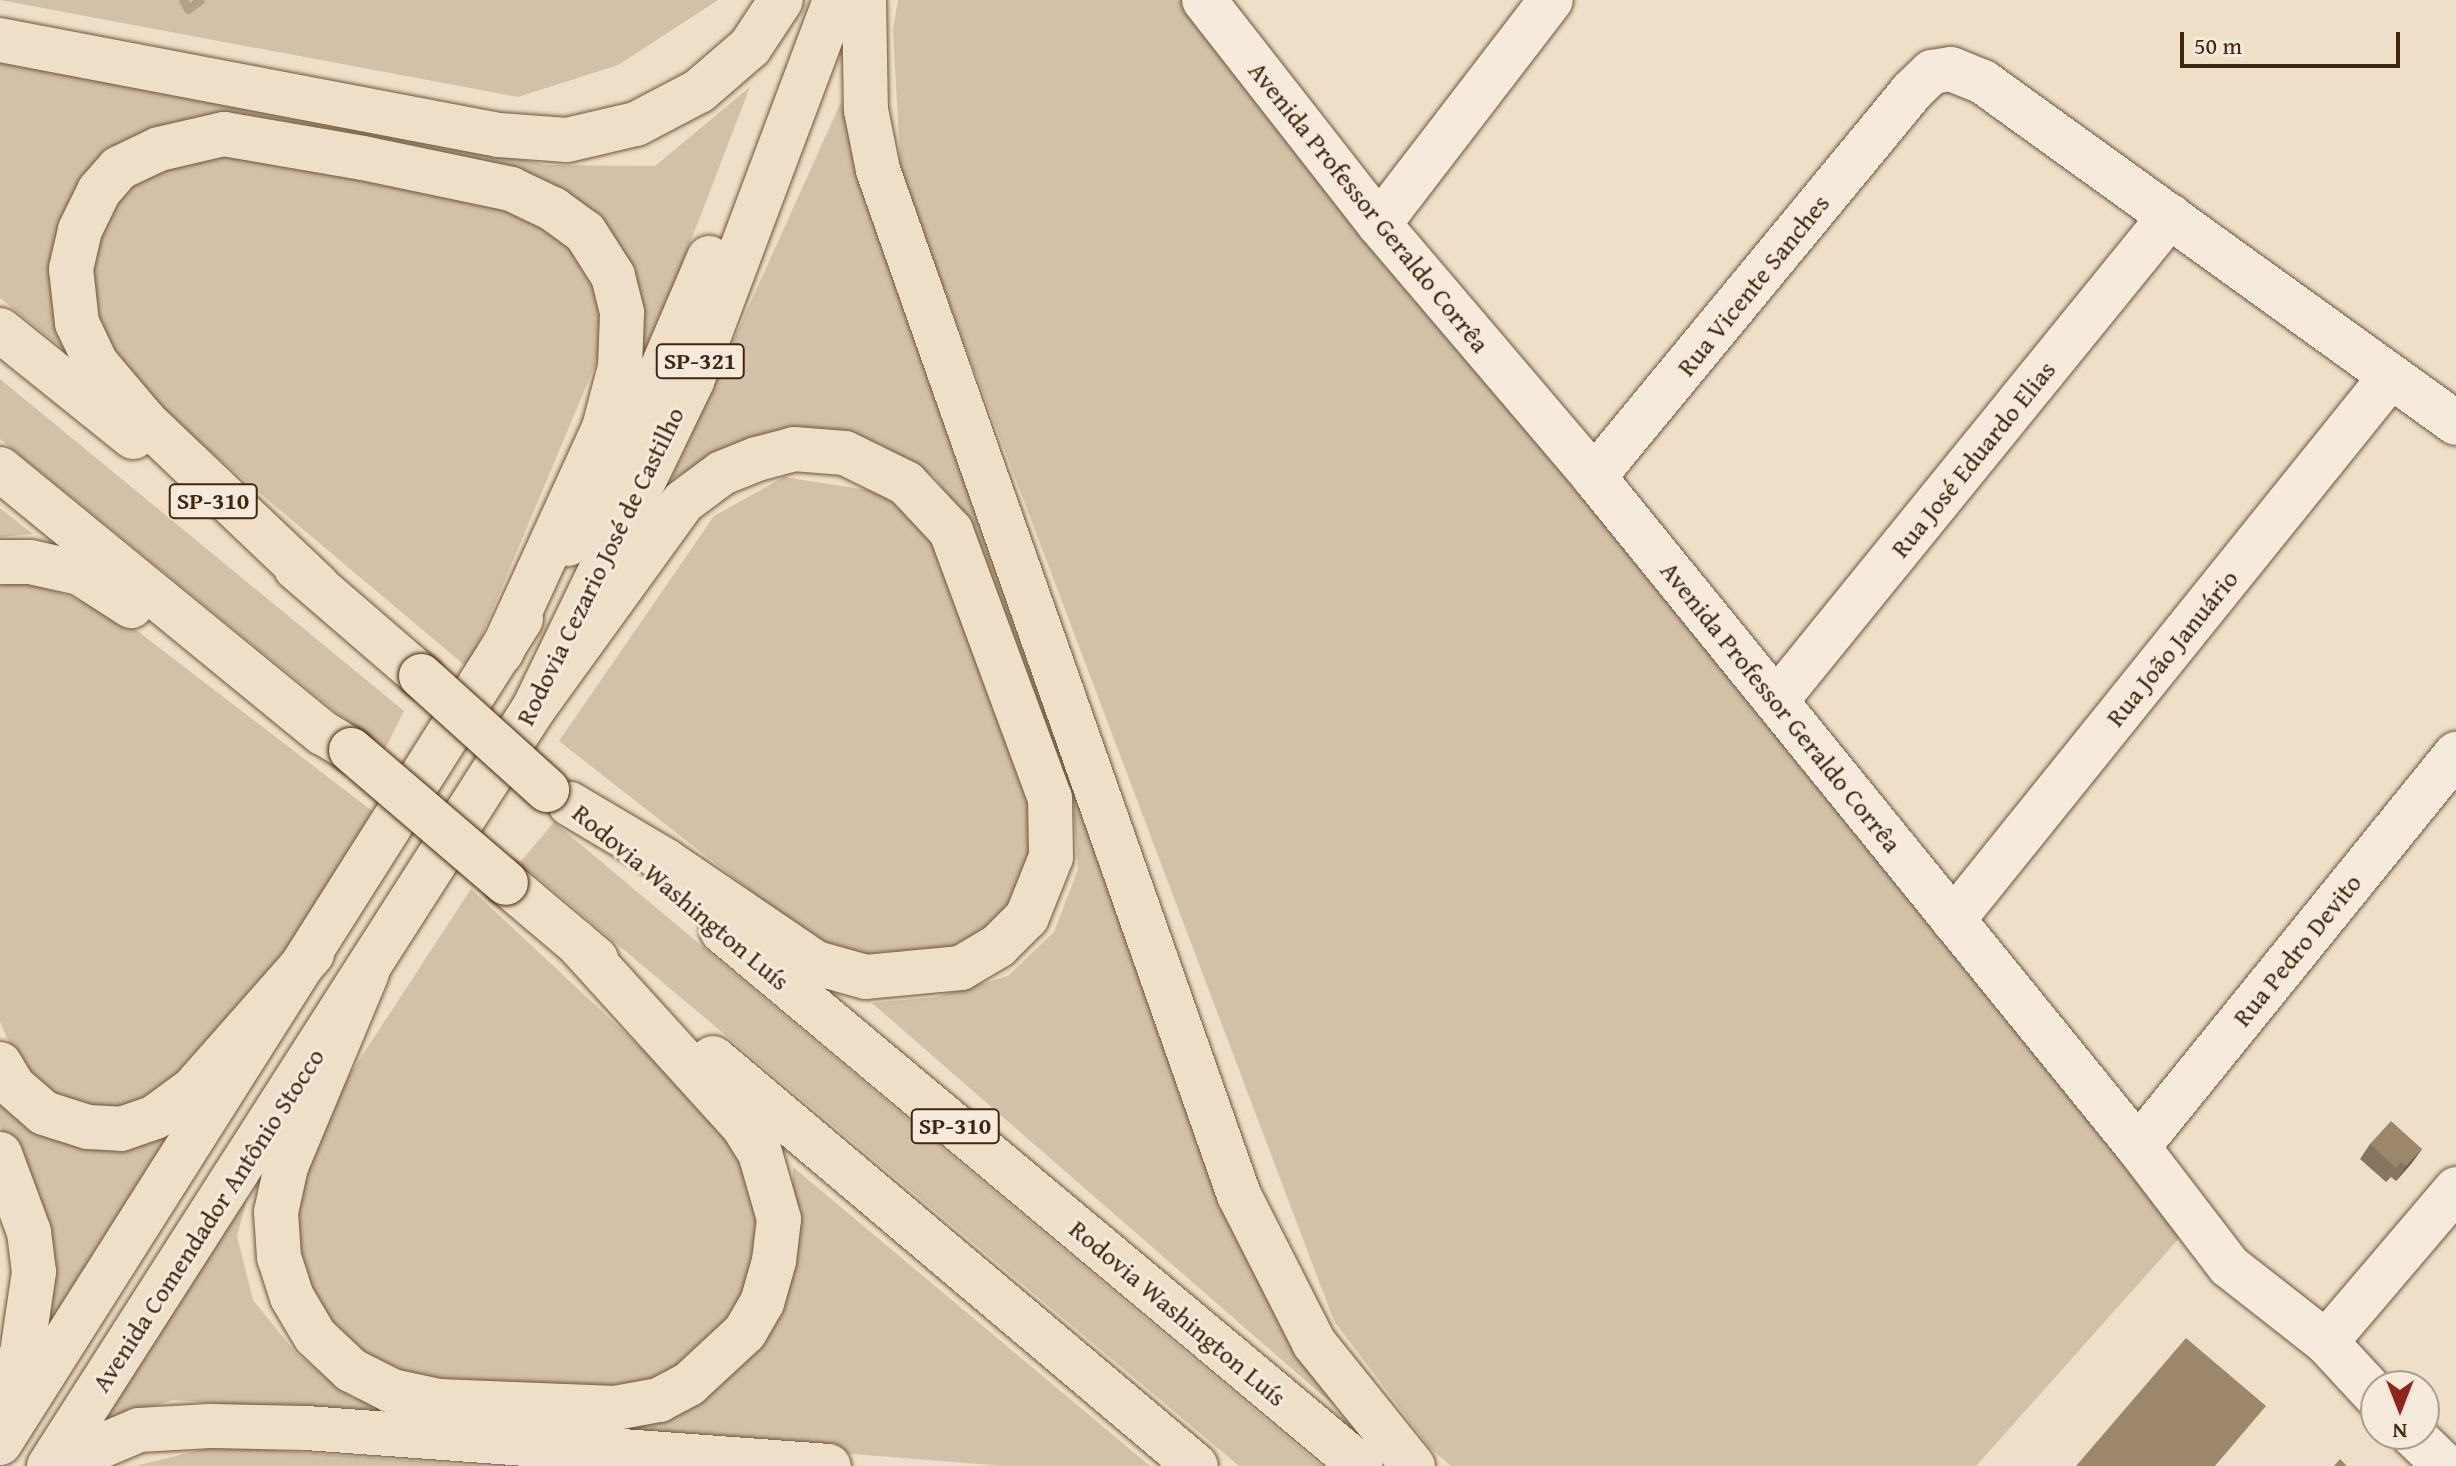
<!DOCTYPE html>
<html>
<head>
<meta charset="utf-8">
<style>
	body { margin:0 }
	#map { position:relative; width:2456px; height:1466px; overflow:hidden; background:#f0dfc8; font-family:"Gentium Book Plus",serif }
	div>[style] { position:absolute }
	.green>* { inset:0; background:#d2c0a8; transform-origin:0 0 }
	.stream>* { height:9px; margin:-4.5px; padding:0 4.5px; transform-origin:4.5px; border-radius:4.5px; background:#b4a088 }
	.roads { filter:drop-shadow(0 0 2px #6c553a) drop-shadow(0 0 2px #6c553a) }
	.minor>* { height:44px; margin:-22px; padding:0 22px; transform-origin:22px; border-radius:22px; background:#f5eadb }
	.major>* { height:44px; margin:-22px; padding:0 22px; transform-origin:22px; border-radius:22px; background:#f0dfc8 }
	.highway>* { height:44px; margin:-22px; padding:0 22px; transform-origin:22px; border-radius:22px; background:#f0dfc8 }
	.bridges { filter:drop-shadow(0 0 2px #40270b) drop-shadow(0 0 2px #40270b) }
	.highway-bridge>* { height:44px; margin:-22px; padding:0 22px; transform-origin:22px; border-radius:22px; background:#f0dfc8 }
	.wall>* { inset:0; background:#86745e }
	.shaded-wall>* { inset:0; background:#6d5e4c }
	.building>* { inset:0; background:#9c876d }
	span { translate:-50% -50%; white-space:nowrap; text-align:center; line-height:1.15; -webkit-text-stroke:6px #f5eadb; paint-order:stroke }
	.shield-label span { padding:2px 6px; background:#f5eadb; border:2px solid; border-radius:6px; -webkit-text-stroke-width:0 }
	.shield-label { font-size:24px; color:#40270b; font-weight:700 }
	.street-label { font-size:26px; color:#40270b }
	.north { position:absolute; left:2360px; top:1370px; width:80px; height:80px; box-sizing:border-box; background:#f5eadb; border:2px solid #ad9c88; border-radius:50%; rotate:180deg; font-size:22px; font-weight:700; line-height:32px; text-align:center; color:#40270b }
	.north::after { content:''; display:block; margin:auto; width:28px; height:36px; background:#8f2418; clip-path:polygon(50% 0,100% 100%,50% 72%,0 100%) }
	.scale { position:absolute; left:2180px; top:32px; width:220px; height:36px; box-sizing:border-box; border:4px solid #40270b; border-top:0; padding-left:10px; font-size:24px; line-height:28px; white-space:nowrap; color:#40270b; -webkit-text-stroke:6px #f5eadb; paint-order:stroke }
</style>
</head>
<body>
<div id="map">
	<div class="green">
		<i style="clip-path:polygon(0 0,718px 0,618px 65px,518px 97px)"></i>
		<i style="clip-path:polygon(898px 0,1186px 0,2182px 1235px,1976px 1466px,1451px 1466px,1430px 1448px,1334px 1321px,901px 176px,893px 30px)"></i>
		<i style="clip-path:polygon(0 54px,547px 165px,655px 166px,750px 87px,644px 363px,628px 273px,591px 218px,164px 128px,56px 301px,66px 351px,0 298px)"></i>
		<i style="clip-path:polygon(841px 102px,1237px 1220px,1283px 1317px,1338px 1409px,872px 1003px,936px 997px,1008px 976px,1054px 932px,1078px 869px,1073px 796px,969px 524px,934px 476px,877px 443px,819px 430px,769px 432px,671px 479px)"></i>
		<i style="clip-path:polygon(220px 147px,513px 204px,563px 237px,602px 289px,601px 351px,468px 668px,143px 395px,109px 356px,92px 313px,87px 269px,98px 225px,124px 186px)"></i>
		<i style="clip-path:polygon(0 379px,404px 711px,384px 751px,0 439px)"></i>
		<i style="clip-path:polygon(784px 477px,880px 492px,946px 546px,1045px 829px,1031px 904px,978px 953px,868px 964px,799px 929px,559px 741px,714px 516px)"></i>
		<i style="clip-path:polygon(0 508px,33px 534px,0 537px)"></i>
		<i style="clip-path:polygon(33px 583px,114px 613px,380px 817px,283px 961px,178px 1085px,136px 1108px,68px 1104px,22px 1072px,0 1022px,0 585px)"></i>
		<i style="left:554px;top:822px;width:1010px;height:53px;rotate:40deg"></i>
		<i style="clip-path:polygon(471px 889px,729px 1130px,763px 1199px,761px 1264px,736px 1314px,678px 1378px,601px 1395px,441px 1386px,368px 1366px,313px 1306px,290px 1248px,295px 1180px,328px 1108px)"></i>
		<i style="clip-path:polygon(0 1089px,183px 1125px,42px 1350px,34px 1203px,0 1126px)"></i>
		<i style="clip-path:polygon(793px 1167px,1150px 1466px,1004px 1466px,173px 1400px,85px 1427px,255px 1171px,237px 1236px,253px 1300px,296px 1353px,352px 1398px,647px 1419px,791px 1241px)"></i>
		<i style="clip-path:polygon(217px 1446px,482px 1466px,135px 1466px)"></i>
	</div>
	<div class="stream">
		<i style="left:183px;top:0;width:10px;rotate:61deg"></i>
		<i style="left:188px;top:9px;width:15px;rotate:-37deg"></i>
	</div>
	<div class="roads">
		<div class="minor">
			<i style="left:1204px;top:0;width:284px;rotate:52deg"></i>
			<i style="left:1379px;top:224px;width:332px;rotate:49.6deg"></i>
			<i style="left:1594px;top:477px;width:863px;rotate:50.93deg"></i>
			<i style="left:2138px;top:1147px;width:150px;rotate:52.6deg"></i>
			<i style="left:2229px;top:1266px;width:123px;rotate:38.1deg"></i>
			<i style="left:2326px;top:1342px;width:74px;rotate:47.2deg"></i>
			<i style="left:1379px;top:224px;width:282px;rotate:-52.5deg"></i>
			<i style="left:1594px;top:477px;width:499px;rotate:-50.5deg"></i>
			<i style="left:1911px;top:92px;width:29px;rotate:-44deg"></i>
			<i style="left:1932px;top:72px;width:19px;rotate:-9deg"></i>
			<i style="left:1951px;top:69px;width:35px;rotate:22deg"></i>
			<i style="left:1983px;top:82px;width:583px;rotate:35.79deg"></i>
			<i style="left:1776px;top:701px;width:625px;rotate:-50.91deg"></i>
			<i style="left:1953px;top:920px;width:698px;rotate:-51.16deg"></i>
			<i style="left:2138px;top:1147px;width:506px;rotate:-51.02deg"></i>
			<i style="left:2326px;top:1342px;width:201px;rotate:-49.6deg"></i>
			<i style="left:2412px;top:1434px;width:46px;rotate:44.1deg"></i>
		</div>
		<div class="major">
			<i style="left:568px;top:544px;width:171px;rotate:-61deg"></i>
			<i style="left:651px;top:394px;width:148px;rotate:-66.9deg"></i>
			<i style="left:0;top:1443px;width:975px;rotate:-57.7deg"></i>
			<i style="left:49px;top:1466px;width:900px;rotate:-57.39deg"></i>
			<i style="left:534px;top:708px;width:363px;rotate:-64.2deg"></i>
			<i style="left:692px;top:381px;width:407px;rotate:-69.4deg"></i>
		</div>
		<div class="highway">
			<i style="left:864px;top:0;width:110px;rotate:89deg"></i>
			<i style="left:866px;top:110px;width:61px;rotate:78.7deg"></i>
			<i style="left:878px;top:170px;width:1087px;rotate:70.6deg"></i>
			<i style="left:1239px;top:1195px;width:166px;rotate:63.1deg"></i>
			<i style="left:1314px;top:1343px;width:158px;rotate:51.2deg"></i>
			<i style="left:0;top:40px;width:508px;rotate:10.78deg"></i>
			<i style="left:499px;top:135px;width:68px;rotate:4.2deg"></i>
			<i style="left:567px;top:140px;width:71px;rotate:-13.1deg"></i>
			<i style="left:636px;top:124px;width:71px;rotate:-27.6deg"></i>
			<i style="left:699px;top:91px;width:67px;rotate:-40.8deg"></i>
			<i style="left:750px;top:47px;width:56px;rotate:-56.6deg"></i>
			<i style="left:0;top:330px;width:171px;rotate:38.8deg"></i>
			<i style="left:0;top:469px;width:417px;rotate:39.3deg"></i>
			<i style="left:323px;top:733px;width:33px;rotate:31deg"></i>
			<i style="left:0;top:562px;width:30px"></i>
			<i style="left:30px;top:562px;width:51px;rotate:12.4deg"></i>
			<i style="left:80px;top:573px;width:61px;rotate:32.9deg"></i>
			<i style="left:296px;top:568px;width:165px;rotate:40.8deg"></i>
			<i style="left:318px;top:586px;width:239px;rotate:-136.4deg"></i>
			<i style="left:145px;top:421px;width:76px;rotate:-130.2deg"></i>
			<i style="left:96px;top:363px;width:44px;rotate:-115.4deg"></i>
			<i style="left:77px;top:323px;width:54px;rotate:-96.3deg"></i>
			<i style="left:71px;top:269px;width:40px;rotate:-77deg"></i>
			<i style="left:80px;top:230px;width:43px;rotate:-64deg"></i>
			<i style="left:99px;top:191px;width:30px;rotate:-49deg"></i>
			<i style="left:119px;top:168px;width:44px;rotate:-25.4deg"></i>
			<i style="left:159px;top:149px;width:67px;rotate:-13deg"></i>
			<i style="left:224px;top:134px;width:141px;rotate:9.8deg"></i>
			<i style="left:363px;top:158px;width:151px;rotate:11.8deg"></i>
			<i style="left:511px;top:189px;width:47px;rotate:25.5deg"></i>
			<i style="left:553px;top:209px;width:39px;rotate:36deg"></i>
			<i style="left:585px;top:232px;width:52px;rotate:57.5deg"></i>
			<i style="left:613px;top:276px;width:38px;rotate:76deg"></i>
			<i style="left:622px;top:313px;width:54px;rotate:92.1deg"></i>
			<i style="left:620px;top:367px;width:63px;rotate:104.7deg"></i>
			<i style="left:604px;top:428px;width:247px;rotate:114.6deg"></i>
			<i style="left:534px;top:708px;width:254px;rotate:-54.1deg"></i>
			<i style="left:683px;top:502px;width:49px;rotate:-36.6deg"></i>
			<i style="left:722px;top:473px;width:38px;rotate:-22deg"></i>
			<i style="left:757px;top:459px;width:38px;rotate:-15deg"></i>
			<i style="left:794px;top:449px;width:51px;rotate:4.5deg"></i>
			<i style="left:845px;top:453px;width:68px;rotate:26.2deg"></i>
			<i style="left:906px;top:483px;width:66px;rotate:46.8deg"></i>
			<i style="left:951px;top:531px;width:285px;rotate:69.7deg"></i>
			<i style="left:1050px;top:798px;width:59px;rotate:89deg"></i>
			<i style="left:1051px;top:857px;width:65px;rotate:111.8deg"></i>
			<i style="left:1027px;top:917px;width:41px;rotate:135deg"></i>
			<i style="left:998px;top:946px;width:43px;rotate:149.3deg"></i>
			<i style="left:961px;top:968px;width:95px;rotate:174.6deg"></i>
			<i style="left:866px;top:977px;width:52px;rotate:-164.4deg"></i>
			<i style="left:816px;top:963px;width:181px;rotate:-145.8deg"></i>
			<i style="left:666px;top:861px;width:112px;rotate:-149.3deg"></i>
			<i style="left:506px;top:883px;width:118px;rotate:40.2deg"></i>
			<i style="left:722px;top:931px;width:833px;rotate:39.94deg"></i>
			<i style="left:367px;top:973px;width:210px;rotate:112.7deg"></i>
			<i style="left:286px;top:1167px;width:46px;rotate:102.5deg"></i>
			<i style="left:276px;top:1212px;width:45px;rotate:86.2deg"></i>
			<i style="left:279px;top:1257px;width:42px;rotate:72deg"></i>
			<i style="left:292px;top:1297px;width:45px;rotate:59.5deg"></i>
			<i style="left:315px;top:1336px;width:50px;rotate:43.4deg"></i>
			<i style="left:351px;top:1370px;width:46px;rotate:27.1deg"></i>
			<i style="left:392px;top:1391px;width:48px;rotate:12deg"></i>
			<i style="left:439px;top:1401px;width:176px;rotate:2.3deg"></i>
			<i style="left:615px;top:1408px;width:45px;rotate:-10.3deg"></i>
			<i style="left:659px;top:1400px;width:34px;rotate:-28deg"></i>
			<i style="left:689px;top:1384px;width:76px;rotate:-42.9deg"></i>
			<i style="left:745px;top:1332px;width:34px;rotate:-60deg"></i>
			<i style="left:762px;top:1303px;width:44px;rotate:-74.1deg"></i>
			<i style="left:774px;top:1261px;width:42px;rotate:-83.2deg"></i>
			<i style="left:779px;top:1219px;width:69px;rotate:-106.1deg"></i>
			<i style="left:760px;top:1153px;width:32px;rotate:-122deg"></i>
			<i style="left:743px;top:1126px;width:250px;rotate:-132.2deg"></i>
			<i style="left:713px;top:1058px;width:632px;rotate:40.19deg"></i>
			<i style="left:0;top:1064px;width:26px;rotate:59deg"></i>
			<i style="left:13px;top:1086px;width:41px;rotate:41.1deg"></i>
			<i style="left:44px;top:1113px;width:46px;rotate:17.7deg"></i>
			<i style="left:88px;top:1127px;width:33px;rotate:3deg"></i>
			<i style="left:121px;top:1129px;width:36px;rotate:-19deg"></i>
			<i style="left:155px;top:1117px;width:47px;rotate:-36.4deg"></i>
			<i style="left:193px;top:1089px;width:180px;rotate:-48.6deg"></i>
			<i style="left:0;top:1154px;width:83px;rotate:69.6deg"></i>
			<i style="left:29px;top:1232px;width:40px;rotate:82.9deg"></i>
			<i style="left:34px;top:1272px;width:82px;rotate:98.4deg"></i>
			<i style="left:22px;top:1353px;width:54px;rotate:114.2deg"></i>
			<i style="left:74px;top:1466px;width:24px;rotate:-42deg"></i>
			<i style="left:92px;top:1450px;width:51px;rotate:-23.1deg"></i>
			<i style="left:139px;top:1430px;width:71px;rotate:-3.2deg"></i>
			<i style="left:210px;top:1426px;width:96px;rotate:1.2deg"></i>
			<i style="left:306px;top:1428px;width:524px;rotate:4.16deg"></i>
		</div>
	</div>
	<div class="bridges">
		<div class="highway-bridge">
			<i style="left:421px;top:676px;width:170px;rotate:42.1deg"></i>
			<i style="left:351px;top:750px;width:204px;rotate:40.6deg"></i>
		</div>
	</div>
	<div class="wall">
		<i style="clip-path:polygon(2370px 1144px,2422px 1149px,2411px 1164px,2396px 1181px,2391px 1177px,2386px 1182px,2360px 1159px)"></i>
	</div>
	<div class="shaded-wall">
		<i style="clip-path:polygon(2422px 1149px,2411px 1164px,2396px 1181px,2406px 1166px)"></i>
	</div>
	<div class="building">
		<i style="clip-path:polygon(2391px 1121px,2422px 1149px,2406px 1166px,2401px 1162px,2396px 1168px,2370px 1144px)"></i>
		<i style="clip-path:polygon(2186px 1338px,2266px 1406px,2215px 1466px,2076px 1466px)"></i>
		<i style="clip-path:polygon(2340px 1459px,2347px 1466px,2334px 1466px)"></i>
	</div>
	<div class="shield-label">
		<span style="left:700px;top:361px">SP-321</span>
		<span style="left:213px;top:501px">SP-310</span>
		<span style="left:955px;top:1126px">SP-310</span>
	</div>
	<div class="street-label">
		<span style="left:1369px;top:207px;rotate:51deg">Avenida Professor Geraldo Corrêa</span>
		<span style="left:1753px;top:285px;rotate:-51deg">Rua Vicente Sanches</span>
		<span style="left:1973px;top:459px;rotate:-51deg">Rua José Eduardo Elias</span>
		<span style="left:600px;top:566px;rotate:-64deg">Rodovia Cezario José de Castilho</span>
		<span style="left:2172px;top:648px;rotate:-51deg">Rua João Januário</span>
		<span style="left:1781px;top:707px;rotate:51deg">Avenida Professor Geraldo Corrêa</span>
		<span style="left:681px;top:897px;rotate:40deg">Rodovia Washington Luís</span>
		<span style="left:2297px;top:950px;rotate:-51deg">Rua Pedro Devito</span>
		<span style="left:208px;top:1220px;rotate:-57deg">Avenida Comendador Antônio Stocco</span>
		<span style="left:1178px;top:1313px;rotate:40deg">Rodovia Washington Luís</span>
	</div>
	<div class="north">N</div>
	<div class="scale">50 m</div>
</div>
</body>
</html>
